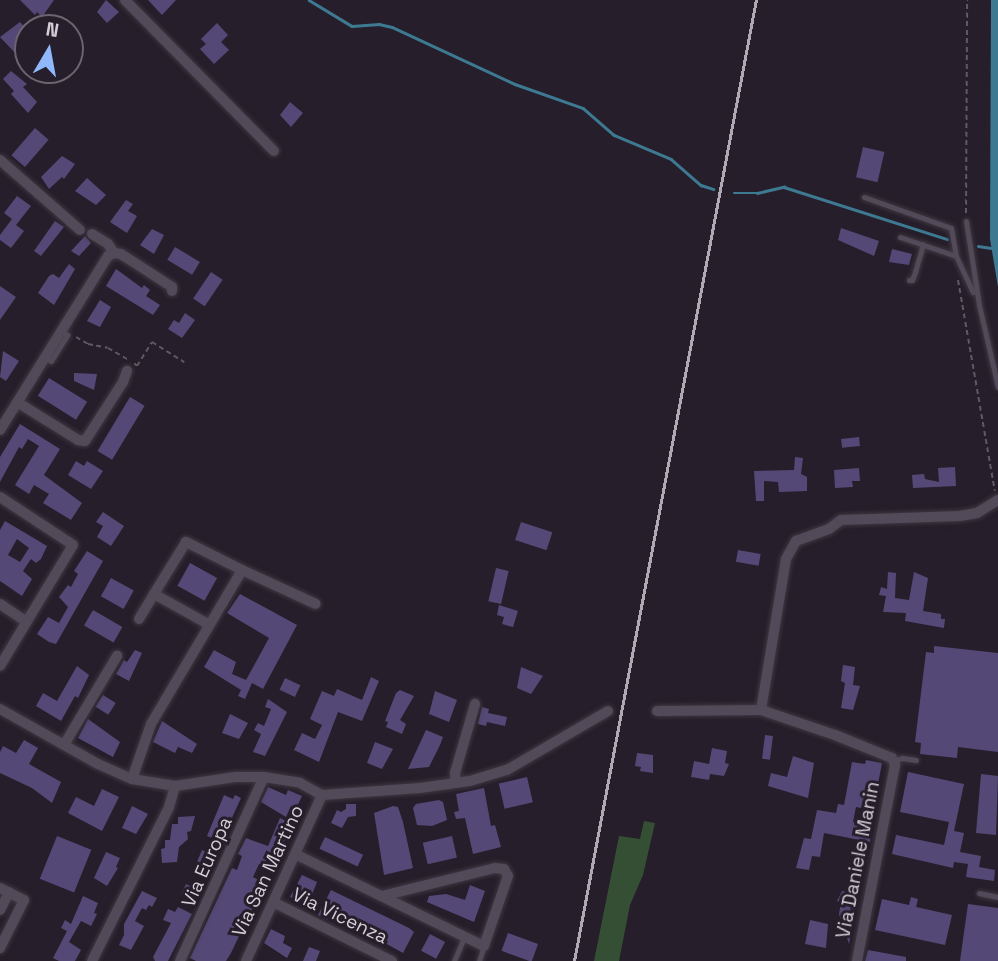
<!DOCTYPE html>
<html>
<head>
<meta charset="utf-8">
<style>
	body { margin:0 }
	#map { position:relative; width:998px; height:961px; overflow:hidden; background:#261e2a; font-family:"Space Grotesk",sans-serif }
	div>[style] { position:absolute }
	.green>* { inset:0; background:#354f34 }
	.water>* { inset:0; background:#3d7a92 }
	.stream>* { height:2.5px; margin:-1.25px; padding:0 1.25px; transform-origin:1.25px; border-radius:1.25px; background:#3d7a92 }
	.building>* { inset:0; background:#544976; transform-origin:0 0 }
	.path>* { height:2px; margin-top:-1px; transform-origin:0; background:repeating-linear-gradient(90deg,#605964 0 5px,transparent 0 8.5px) }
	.roads { filter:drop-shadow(0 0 2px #3e3841) drop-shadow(0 0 2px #3e3841) }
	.lane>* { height:5px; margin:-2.5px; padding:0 2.5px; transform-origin:2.5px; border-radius:2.5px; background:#524a58 }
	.street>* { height:10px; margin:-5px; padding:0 5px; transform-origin:5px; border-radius:5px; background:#524a58 }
	.rail>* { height:2.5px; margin:-1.25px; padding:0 1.25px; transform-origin:1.25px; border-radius:1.25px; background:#aea9b2 }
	span { translate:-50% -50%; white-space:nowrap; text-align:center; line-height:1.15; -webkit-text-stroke:6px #261e2a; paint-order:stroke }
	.street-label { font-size:19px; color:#d4cfd7 }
	.north { position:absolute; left:14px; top:14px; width:70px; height:70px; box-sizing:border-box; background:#261e2a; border:2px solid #6c656f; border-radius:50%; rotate:10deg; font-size:19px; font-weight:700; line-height:28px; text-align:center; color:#d4cfd7 }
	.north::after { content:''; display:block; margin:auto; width:24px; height:32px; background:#90b8fd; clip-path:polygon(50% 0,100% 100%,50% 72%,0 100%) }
</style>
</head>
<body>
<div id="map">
	<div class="green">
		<i style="clip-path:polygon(644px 821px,655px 823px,643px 875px,630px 905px,619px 961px,594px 961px,619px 836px,640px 839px)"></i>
	</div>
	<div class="water">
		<i style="clip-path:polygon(991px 0,998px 0,998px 287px,990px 239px)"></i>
	</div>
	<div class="stream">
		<i style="left:309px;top:0;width:50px;rotate:31.2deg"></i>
		<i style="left:352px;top:26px;width:27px;rotate:-4deg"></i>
		<i style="left:379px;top:24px;width:13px;rotate:13deg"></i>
		<i style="left:392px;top:27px;width:136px;rotate:24.9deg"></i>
		<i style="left:515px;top:84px;width:72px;rotate:19.4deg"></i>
		<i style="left:583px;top:108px;width:41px;rotate:41.1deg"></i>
		<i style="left:614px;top:135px;width:62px;rotate:22.8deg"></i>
		<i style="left:671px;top:159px;width:40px;rotate:41deg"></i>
		<i style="left:701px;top:185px;width:13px;rotate:18deg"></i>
		<i style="left:734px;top:193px;width:23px"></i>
		<i style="left:757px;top:193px;width:28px;rotate:-13deg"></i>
		<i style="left:784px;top:187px;width:171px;rotate:17.7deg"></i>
		<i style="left:978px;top:246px;width:15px;rotate:8deg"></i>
		<i style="left:993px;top:248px;width:6px;rotate:-39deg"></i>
	</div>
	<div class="building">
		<i style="clip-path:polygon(20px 0,54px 0,42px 17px,37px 12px,35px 15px)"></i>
		<i style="clip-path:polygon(106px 0,119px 12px,107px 23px,97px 12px)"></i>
		<i style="clip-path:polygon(148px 0,176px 0,162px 15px)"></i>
		<i style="clip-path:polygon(63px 17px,81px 34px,70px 51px,70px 28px,53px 28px)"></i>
		<i style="clip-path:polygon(20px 22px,28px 31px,28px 44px,17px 55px,0 37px)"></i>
		<i style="clip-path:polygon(217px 23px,228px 35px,221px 42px,229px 50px,214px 64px,200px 49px,206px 44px,201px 39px)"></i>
		<i style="clip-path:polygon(11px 71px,27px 84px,23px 87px,37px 102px,28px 113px,11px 94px,14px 91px,3px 79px)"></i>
		<i style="clip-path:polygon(290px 102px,303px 113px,291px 127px,280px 115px)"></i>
		<i style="left:35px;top:128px;width:18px;height:36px;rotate:41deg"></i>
		<i style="left:863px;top:147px;width:22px;height:31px;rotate:13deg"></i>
		<i style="clip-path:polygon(62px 156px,75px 164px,64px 179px,62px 177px,49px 189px,41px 177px)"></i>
		<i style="clip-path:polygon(87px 178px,106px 195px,96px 205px,75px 191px)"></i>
		<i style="clip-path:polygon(17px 196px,31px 206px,16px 225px,24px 231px,11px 248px,0 240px,0 235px,12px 219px,4px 213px)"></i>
		<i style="clip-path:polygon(126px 200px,133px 204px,128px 211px,137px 216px,127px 233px,110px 222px)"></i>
		<i style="clip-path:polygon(55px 221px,64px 227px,41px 256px,34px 251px)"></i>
		<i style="clip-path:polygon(841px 228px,879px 241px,874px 256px,838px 240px)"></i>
		<i style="clip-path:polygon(152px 229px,164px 235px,154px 254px,140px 245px)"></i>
		<i style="clip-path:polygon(85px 236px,91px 243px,79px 256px,71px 251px)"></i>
		<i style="left:175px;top:247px;width:29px;height:15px;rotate:31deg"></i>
		<i style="clip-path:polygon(892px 249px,912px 254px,909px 265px,889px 262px)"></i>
		<i style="clip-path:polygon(69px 264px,75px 269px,54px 305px,38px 293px,49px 276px,53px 274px,59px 278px)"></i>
		<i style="clip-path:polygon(116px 269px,142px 288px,144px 285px,150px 290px,146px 296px,160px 305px,153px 315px,106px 286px)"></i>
		<i style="left:211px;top:272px;width:14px;height:32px;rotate:34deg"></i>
		<i style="clip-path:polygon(0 286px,16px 297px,0 320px)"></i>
		<i style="clip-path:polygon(100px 300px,111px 307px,100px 327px,87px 321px)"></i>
		<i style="clip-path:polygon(185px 313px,195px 320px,182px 338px,168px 329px,174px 320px,179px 323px)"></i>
		<i style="clip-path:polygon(3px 351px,19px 361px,6px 381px,0 377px)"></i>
		<i style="clip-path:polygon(74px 373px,97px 374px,94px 390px,74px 381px)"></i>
		<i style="left:49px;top:378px;width:45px;height:21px;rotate:32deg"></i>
		<i style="left:130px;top:397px;width:17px;height:63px;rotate:31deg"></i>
		<i style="clip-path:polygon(20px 424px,60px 449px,44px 475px,82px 503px,71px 520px,43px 503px,49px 494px,34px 485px,29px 494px,15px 485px,39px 446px,28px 439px,22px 449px,19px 447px,0 482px,0 457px)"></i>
		<i style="left:859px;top:437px;width:9px;height:18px;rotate:84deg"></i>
		<i style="clip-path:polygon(795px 457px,803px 458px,801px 474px,807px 477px,807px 491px,779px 492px,778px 482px,764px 481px,764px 501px,756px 501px,754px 471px,794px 470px)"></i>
		<i style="clip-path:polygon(76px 461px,84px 466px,87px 461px,103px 471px,91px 489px,68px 475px)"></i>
		<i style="clip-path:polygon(955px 467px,956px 486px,913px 488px,912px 475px,924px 474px,925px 479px,939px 482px,938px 468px)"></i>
		<i style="clip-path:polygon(859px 468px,860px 481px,852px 481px,853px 487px,835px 488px,834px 470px)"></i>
		<i style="clip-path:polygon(103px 512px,124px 526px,111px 546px,97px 537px,103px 526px,96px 522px)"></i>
		<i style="clip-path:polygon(evenodd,5px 521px,47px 546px,41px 559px,36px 563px,31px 559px,23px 571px,32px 579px,22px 596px,0 581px,0 530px,5px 521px,17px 539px,29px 548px,20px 562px,8px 555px,17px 539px)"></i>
		<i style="left:521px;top:522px;width:33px;height:19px;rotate:18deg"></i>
		<i style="left:738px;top:550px;width:23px;height:12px;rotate:10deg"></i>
		<i style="clip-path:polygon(87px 551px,103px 561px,56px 644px,49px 642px,37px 634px,48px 617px,59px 623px,68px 607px,59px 597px,68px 585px,71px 587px,78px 574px,74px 571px)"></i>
		<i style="left:190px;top:563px;width:31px;height:26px;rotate:29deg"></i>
		<i style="left:496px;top:568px;width:13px;height:34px;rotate:13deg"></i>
		<i style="clip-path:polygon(888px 572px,896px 573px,895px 598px,909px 600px,914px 572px,928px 578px,923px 611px,941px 614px,941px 619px,945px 619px,944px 628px,905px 621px,906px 613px,883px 612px,886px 596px,879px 595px,881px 587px,887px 589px)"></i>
		<i style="left:111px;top:578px;width:26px;height:21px;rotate:29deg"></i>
		<i style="clip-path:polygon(240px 594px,297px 625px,263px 689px,252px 683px,245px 699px,238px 696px,241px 690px,204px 667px,214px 650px,236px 662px,232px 674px,246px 680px,269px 638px,227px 613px)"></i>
		<i style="clip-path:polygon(499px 605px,518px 611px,513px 627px,502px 624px,504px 617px,497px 615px)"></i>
		<i style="left:93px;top:610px;width:34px;height:18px;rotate:30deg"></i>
		<i style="clip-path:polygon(934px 646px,998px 653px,998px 752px,958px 747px,957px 758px,920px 754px,921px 743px,915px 742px,926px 652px,934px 653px)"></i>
		<i style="clip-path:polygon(135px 650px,142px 653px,129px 681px,116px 674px,124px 660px,127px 662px)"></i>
		<i style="clip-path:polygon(843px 665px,855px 667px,853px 685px,860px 686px,853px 710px,841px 708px,845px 683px,841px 681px)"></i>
		<i style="clip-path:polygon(77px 666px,89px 675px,78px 698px,75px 696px,61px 721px,36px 706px,43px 693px,57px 701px)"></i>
		<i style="clip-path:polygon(521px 667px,543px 676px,531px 694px,517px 688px)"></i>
		<i style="clip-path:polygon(371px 677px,379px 681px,362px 721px,338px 712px,319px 762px,294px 750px,302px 733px,315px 739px,322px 725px,310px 719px,322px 691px,334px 696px,337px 689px,362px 700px)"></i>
		<i style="left:285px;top:678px;width:17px;height:13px;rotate:25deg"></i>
		<i style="clip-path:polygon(400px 690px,414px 696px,400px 720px,406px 724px,402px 734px,386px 727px,388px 722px,385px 721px,396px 693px)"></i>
		<i style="clip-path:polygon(435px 691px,457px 700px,449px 722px,429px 714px)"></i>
		<i style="left:103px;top:695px;width:15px;height:14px;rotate:32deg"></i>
		<i style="clip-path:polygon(268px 699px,287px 712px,265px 756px,253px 752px,261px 734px,254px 730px,258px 723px,264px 726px,271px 709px,265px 707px)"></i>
		<i style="clip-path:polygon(482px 707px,489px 709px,488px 713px,507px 717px,505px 726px,487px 722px,486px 726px,478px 724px)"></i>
		<i style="clip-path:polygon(230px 714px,248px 723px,239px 739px,222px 733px)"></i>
		<i style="clip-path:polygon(88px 719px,120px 742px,113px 757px,78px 738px)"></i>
		<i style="clip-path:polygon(162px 721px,197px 744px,192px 753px,178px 747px,175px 753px,153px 742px)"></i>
		<i style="clip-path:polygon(426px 730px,443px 737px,440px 745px,429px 767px,408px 769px)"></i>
		<i style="left:765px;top:735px;width:8px;height:24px;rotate:7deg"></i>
		<i style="clip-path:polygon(24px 740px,38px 748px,29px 764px,61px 782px,52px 803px,32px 788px,0 773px,0 752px,3px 746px,16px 753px)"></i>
		<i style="clip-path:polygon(375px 742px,393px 749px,382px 769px,367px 763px)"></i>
		<i style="clip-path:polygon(712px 748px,727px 751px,725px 763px,729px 764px,724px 776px,710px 774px,709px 780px,691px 777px,694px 761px,709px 764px)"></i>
		<i style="clip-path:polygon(637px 753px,653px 755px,653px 773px,640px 771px,641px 767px,635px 766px)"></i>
		<i style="clip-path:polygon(793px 756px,814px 763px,808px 798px,768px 786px,771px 773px,787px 777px)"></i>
		<i style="clip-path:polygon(866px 760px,882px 763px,873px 810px,856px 807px,853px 822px,860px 823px,859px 830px,872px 832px,870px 842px,824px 833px,820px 857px,812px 856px,809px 870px,796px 868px,804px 838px,811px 839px,817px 810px,836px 813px,838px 804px,844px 805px,852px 762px,865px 764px)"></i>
		<i style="clip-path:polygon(908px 772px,964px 784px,954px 831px,964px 833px,960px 852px,981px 856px,979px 867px,995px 870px,994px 881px,966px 877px,968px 864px,954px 862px,953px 868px,892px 854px,896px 835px,944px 845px,949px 822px,900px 812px)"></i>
		<i style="clip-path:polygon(981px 774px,998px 776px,996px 835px,976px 833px)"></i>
		<i style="left:527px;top:777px;width:26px;height:29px;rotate:77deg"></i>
		<i style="clip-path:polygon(268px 787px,286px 795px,288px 790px,302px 796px,296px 809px,291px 806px,286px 817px,261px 802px)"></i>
		<i style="clip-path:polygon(484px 788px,491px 826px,495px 825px,501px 847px,473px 854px,465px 818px,456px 819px,454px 812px,459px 811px,456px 794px)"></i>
		<i style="clip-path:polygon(102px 789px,119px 797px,102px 831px,68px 813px,76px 797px,94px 806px)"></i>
		<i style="clip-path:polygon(224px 795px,233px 799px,235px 795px,241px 798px,221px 842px,207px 836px)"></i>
		<i style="clip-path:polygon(439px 800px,443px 802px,447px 820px,432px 826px,417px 825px,413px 808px,416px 804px)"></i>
		<i style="clip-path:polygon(346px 804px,356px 804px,356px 816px,348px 817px,342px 828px,331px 823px,337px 810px,341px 812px,346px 809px)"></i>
		<i style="clip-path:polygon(132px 806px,148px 814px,136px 834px,122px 828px)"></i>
		<i style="clip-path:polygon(393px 806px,398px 807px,403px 822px,413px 868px,384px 875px,374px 813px)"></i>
		<i style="clip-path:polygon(195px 816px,191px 831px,187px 832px,188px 839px,179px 847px,177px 862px,162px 863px,161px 849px,165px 848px,165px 840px,170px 840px,172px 824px,178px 824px,178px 817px)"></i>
		<i style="clip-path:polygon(280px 818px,292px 824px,271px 870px,259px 864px,253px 877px,264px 883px,249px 918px,240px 914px,234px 929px,241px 932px,231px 953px,226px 961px,196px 961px,190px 958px,232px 868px,237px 870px,242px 856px,238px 854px,246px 838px,268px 846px)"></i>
		<i style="left:57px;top:836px;width:37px;height:46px;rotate:22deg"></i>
		<i style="left:452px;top:836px;width:22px;height:30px;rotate:77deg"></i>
		<i style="left:325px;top:837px;width:42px;height:13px;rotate:25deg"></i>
		<i style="clip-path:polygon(202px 850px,211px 854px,209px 858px,214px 860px,207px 875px,194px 869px)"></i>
		<i style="clip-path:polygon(106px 852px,120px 858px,116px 867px,118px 868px,107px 886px,94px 878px)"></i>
		<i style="clip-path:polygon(302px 875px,317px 882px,308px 905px,290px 897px)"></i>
		<i style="left:186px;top:884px;width:14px;height:11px;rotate:25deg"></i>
		<i style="clip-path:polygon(470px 885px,485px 891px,474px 922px,427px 902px,429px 896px,446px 894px,465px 900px)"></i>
		<i style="clip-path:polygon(331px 890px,409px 928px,414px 932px,403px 953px,330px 913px,327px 920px,318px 915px)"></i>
		<i style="clip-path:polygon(142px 891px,157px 898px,152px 907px,149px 905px,146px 910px,142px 908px,135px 921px,144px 926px,131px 950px,119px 945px,124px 935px,124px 924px)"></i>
		<i style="clip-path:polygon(842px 891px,858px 894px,849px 944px,839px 914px,841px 902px,837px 901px)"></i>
		<i style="clip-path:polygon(83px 896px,98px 903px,94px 913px,97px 914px,91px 926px,81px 921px,69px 942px,81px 950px,75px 961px,59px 961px,53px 958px,67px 931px,61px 928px,65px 920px,71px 924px)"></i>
		<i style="clip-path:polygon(911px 897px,918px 899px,916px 907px,952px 915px,945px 945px,875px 930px,882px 899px,909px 905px)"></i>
		<i style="clip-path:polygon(968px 904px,998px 908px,998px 961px,960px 961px)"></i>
		<i style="clip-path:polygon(178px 907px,192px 914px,168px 961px,155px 961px,153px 957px,171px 923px,163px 920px,168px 909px,175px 912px)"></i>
		<i style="clip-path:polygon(810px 920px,828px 924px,826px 948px,805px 944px)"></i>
		<i style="clip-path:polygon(271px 929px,285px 936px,283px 943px,292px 948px,287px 958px,264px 943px)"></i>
		<i style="left:508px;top:933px;width:32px;height:19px;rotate:20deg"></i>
		<i style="left:430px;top:934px;width:17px;height:19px;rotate:28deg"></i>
		<i style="clip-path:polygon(309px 947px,320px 951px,316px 961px,303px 961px)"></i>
		<i style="clip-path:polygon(868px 950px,906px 957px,906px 961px,865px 961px)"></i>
	</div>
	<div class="path">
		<i style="left:966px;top:213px;width:213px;rotate:-89.7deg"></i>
		<i style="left:958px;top:280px;width:214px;rotate:80.1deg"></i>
		<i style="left:76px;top:337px;width:14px;rotate:30deg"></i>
		<i style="left:88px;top:344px;width:20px;rotate:11deg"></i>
		<i style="left:108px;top:348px;width:24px;rotate:30deg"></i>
		<i style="left:134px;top:363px;width:4px;rotate:45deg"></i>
		<i style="left:137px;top:366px;width:28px;rotate:-58deg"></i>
		<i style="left:152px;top:342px;width:38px;rotate:32deg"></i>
	</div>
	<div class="roads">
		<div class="lane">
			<i style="left:864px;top:197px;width:92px;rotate:19.6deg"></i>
			<i style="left:951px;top:228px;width:28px;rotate:80deg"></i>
			<i style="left:966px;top:221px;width:85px;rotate:81.2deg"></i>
			<i style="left:979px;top:305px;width:84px;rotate:77deg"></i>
			<i style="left:900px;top:237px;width:59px;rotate:18.7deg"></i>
			<i style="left:956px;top:256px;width:40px;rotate:65deg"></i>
			<i style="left:909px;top:280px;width:3px"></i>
			<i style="left:912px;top:280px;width:9px;rotate:-69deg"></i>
			<i style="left:915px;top:272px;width:29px;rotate:-74deg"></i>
			<i style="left:45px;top:357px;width:7px;rotate:34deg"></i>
			<i style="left:51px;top:361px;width:31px;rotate:-58deg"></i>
			<i style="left:67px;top:335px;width:7px;rotate:-146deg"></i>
			<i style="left:894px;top:761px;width:9px;rotate:-21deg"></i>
			<i style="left:902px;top:758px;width:14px;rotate:8deg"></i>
			<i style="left:979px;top:893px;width:19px;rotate:12deg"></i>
			<i style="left:454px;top:961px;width:26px;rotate:-67deg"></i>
			<i style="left:479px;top:961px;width:16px;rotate:-72deg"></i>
		</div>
		<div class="street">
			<i style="left:125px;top:0;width:212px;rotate:45.4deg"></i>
			<i style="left:0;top:160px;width:106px;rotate:41.2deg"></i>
			<i style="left:92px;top:234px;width:19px;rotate:32deg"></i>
			<i style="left:108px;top:244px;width:11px;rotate:56deg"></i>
			<i style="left:114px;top:253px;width:7px;rotate:8deg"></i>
			<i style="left:121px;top:254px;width:61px;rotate:32.9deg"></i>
			<i style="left:172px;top:287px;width:4px;rotate:90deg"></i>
			<i style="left:17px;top:402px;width:72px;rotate:31.9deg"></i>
			<i style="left:78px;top:440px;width:7px;rotate:8deg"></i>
			<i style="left:85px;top:441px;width:70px;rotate:-57.2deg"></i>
			<i style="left:123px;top:382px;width:12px;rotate:-70deg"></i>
			<i style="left:0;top:430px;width:205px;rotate:-58.2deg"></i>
			<i style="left:108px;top:256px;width:7px;rotate:-27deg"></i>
			<i style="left:0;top:497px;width:87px;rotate:33.3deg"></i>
			<i style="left:73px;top:545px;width:141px;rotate:121.1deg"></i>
			<i style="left:242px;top:570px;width:81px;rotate:24.7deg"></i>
			<i style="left:0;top:604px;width:32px;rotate:34deg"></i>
			<i style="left:139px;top:619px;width:29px;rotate:-59deg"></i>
			<i style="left:0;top:709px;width:112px;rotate:29.3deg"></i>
			<i style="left:98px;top:764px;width:37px;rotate:24deg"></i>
			<i style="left:132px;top:779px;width:44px;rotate:9.2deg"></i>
			<i style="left:175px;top:786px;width:61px;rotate:-8.5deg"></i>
			<i style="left:235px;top:777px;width:29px"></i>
			<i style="left:264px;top:777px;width:36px;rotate:9deg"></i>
			<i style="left:300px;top:783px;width:25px;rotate:29deg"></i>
			<i style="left:322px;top:795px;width:98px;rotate:-4.1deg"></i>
			<i style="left:420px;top:788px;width:50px;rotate:-8deg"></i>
			<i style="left:470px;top:781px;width:39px;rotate:-17deg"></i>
			<i style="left:507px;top:770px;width:117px;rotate:-30.3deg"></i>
			<i style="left:761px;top:710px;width:153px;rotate:-80.6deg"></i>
			<i style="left:786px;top:559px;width:21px;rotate:-61deg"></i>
			<i style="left:796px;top:541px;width:35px;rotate:-20deg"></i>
			<i style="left:829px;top:529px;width:15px;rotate:-37deg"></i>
			<i style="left:841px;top:520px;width:119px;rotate:-1.9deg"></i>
			<i style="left:960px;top:516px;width:17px;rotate:-10deg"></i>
			<i style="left:977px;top:513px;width:25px;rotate:-32deg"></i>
			<i style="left:657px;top:711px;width:104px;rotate:-0.6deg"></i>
			<i style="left:761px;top:710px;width:78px;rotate:18.7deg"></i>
			<i style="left:835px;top:735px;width:61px;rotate:22deg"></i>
			<i style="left:892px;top:758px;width:8px;rotate:67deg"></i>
			<i style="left:895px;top:765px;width:200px;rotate:101deg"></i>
			<i style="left:64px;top:745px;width:104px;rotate:-59.2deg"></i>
			<i style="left:132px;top:779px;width:58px;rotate:-70.9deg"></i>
			<i style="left:151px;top:724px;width:179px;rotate:-59.4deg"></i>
			<i style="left:242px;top:570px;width:63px;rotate:-153.4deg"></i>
			<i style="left:186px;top:542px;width:61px;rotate:121.6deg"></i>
			<i style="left:154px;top:594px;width:62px;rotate:29.1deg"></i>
			<i style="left:456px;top:783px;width:10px;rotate:-96deg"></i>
			<i style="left:455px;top:773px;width:72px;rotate:-73.8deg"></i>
			<i style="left:295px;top:854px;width:210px;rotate:26deg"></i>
			<i style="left:484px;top:946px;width:74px;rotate:-71.1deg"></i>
			<i style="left:508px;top:876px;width:8px;rotate:-120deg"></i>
			<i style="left:504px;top:869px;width:9px;rotate:-174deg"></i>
			<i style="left:495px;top:868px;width:116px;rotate:166.1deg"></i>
			<i style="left:0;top:888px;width:27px;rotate:27deg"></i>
			<i style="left:24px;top:900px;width:54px;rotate:116.6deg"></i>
			<i style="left:273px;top:902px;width:133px;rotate:26.4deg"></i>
			<i style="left:0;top:910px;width:20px;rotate:-63deg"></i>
			<i style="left:92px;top:961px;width:172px;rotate:-63.4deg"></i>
			<i style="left:169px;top:807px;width:22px;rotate:-74deg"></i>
			<i style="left:180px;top:961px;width:202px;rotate:-65.5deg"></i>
			<i style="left:246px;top:961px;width:183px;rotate:-65.4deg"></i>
		</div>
	</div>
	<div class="rail">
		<i style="left:574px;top:961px;width:978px;rotate:-79.28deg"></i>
	</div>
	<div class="street-label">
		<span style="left:858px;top:860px;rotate:-79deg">Via Daniele Manin</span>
		<span style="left:207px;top:862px;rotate:-66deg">Via Europa</span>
		<span style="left:268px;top:871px;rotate:-65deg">Via San Martino</span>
		<span style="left:340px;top:916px;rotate:26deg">Via Vicenza</span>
	</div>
	<div class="north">N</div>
</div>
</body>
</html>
